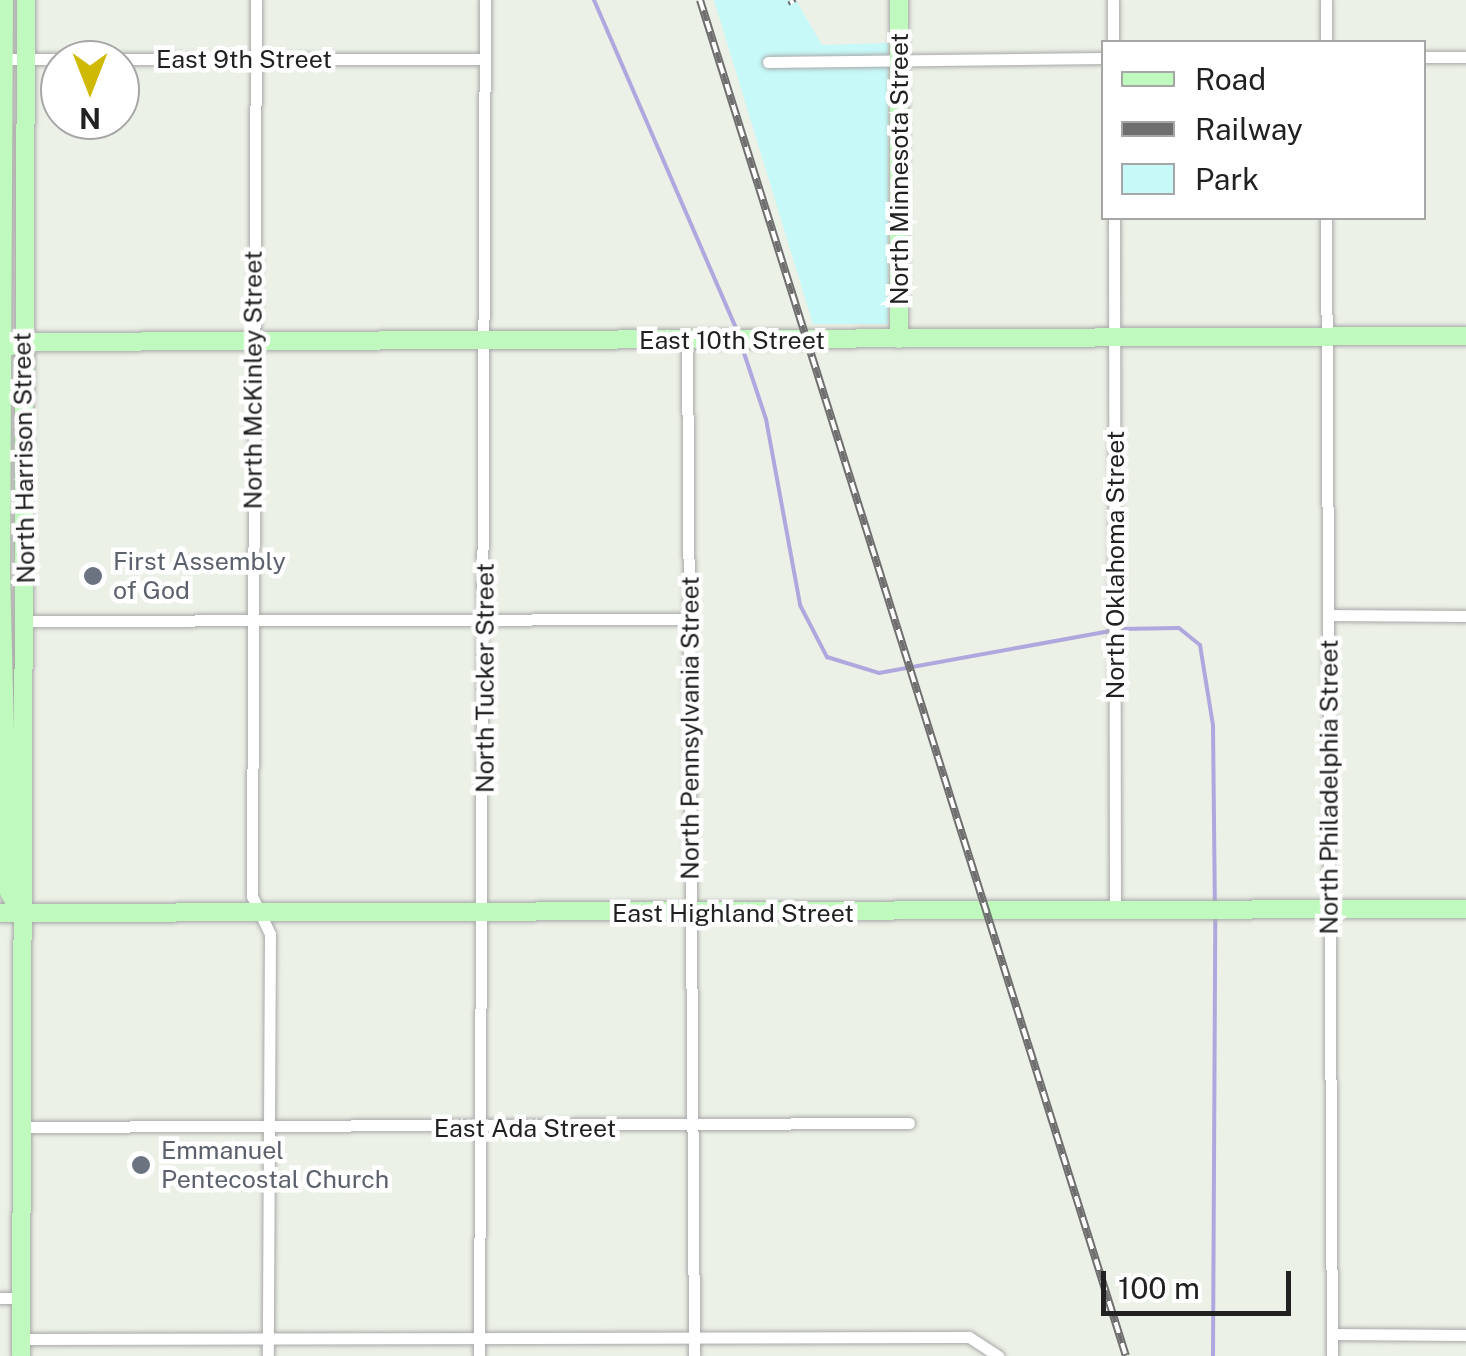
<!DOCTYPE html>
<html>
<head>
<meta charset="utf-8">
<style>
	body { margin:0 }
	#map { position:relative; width:1466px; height:1356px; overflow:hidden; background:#ecf1e7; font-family:"Public Sans",sans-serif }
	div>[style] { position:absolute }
	.park>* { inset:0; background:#c6f9f8 }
	.stream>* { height:4px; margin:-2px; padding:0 2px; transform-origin:2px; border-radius:2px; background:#afa8de }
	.roads { filter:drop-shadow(0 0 2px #a8a8a8) drop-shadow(0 0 2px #a8a8a8) }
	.street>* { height:11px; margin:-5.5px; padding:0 5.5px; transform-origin:5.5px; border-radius:5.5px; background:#fff }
	.secondary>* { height:18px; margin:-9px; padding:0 9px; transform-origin:9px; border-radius:9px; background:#c0f9bd }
	.rail>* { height:8px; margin-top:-4px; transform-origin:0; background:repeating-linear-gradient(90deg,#fff 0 11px,#6f6f6f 0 22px); box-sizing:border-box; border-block:2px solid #6f6f6f }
	.dots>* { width:28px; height:28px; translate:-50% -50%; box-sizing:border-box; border:5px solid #fff; border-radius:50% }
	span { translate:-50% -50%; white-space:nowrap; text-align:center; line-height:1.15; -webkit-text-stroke:9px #fff; paint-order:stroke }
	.street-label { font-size:25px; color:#212121 }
	.worship-label { font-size:25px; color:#5b616d }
	.left { translate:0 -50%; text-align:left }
	.legend { position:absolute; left:1101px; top:40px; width:325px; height:180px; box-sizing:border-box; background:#fff; border:2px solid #a6a6a6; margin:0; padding:12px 18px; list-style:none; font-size:30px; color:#212121 }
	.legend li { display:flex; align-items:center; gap:20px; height:50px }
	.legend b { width:50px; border:2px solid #a6a6a6 }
	.north { position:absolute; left:40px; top:40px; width:100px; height:100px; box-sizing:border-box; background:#fff; border:2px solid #a6a6a6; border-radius:50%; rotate:180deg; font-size:28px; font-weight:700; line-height:40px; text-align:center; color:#212121 }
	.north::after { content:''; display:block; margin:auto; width:35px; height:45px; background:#d0b902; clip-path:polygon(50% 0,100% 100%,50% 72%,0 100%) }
	.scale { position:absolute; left:1101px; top:1271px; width:190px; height:45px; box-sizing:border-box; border:5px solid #212121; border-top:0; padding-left:12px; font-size:30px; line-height:35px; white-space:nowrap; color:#212121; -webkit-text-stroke:8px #fff; paint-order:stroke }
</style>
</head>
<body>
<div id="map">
	<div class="park">
		<i style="clip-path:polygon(714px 0,796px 0,822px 45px,888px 43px,888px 324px,813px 324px)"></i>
	</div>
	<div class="stream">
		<i style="left:594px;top:0;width:363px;rotate:66.6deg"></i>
		<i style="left:742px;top:347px;width:76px;rotate:71.6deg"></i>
		<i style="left:766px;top:419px;width:189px;rotate:79.6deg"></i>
		<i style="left:800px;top:605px;width:59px;rotate:62.6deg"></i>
		<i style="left:827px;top:657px;width:54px;rotate:17.1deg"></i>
		<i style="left:879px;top:673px;width:235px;rotate:-10.3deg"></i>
		<i style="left:1120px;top:629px;width:59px;rotate:-1deg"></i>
		<i style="left:1179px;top:628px;width:27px;rotate:39deg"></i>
		<i style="left:1200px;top:645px;width:81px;rotate:80.8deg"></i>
		<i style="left:1213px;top:725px;width:177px;rotate:89.4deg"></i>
		<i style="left:1213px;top:1356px;width:440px;rotate:-89.7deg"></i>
	</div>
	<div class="roads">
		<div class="street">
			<i style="left:256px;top:0;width:896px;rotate:90.26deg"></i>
			<i style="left:252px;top:896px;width:42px;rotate:64.7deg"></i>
			<i style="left:270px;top:934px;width:422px;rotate:90.3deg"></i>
			<i style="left:1113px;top:0;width:42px;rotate:90deg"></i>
			<i style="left:1326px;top:0;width:42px;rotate:90deg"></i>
			<i style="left:1424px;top:57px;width:42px"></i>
			<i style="left:4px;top:59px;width:481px"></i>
			<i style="left:768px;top:62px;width:336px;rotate:-0.7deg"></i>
			<i style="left:1114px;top:218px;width:694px;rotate:89.92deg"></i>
			<i style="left:1326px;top:218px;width:1138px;rotate:89.7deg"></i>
			<i style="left:687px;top:341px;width:1015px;rotate:89.6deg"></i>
			<i style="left:1328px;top:615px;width:138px;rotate:0.4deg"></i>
			<i style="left:26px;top:621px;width:663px;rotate:-0.17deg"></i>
			<i style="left:21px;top:1127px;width:888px;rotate:-0.26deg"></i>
			<i style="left:0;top:1298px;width:21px"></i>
			<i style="left:1332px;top:1334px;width:134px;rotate:0.4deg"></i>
			<i style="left:21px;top:1339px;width:948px;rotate:-0.12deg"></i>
			<i style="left:969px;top:1337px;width:35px;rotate:33deg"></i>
			<i style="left:479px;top:1356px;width:1356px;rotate:-89.75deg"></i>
		</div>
		<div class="secondary">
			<i style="left:4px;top:0;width:568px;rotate:90.3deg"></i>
			<i style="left:1px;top:568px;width:324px;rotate:88.6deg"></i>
			<i style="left:9px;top:892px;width:24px;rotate:62deg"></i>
			<i style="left:899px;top:0;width:339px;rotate:90deg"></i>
			<i style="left:2px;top:349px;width:22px;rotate:-18deg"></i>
			<i style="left:23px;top:342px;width:1443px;rotate:-0.24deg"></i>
			<i style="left:0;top:913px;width:1466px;rotate:-0.16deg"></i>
			<i style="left:21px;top:1356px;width:1356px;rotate:-89.79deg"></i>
		</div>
	</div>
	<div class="rail">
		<i style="left:700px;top:0;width:1421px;rotate:72.56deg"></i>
		<i style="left:791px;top:0;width:4px;rotate:63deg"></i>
	</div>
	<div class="dots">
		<i style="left:93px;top:576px;background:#6b7280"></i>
		<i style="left:141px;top:1165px;background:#6b7280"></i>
	</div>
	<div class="street-label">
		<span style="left:244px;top:59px">East 9th Street</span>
		<span style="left:899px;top:169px;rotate:-90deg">North Minnesota Street</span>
		<span style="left:732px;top:340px">East 10th Street</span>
		<span style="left:253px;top:380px;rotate:-90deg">North McKinley Street</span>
		<span style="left:24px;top:458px;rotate:-91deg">North Harrison Street</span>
		<span style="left:1115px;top:565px;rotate:-90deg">North Oklahoma Street</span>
		<span style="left:485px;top:678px;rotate:-90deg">North Tucker Street</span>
		<span style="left:690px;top:728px;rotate:-90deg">North Pennsylvania Street</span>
		<span style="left:1329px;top:787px;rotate:-90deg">North Philadelphia Street</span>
		<span style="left:733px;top:913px">East Highland Street</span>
		<span style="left:525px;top:1128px">East Ada Street</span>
	</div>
	<div class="worship-label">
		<span class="left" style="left:113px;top:576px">First Assembly<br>of God</span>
		<span class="left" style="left:161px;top:1165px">Emmanuel<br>Pentecostal Church</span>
	</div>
	<ul class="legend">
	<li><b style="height:12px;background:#c0f9bd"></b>Road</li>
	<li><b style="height:12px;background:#6f6f6f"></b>Railway</li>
	<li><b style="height:28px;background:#c6f9f8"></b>Park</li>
	</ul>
	<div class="north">N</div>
	<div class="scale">100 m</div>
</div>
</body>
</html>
